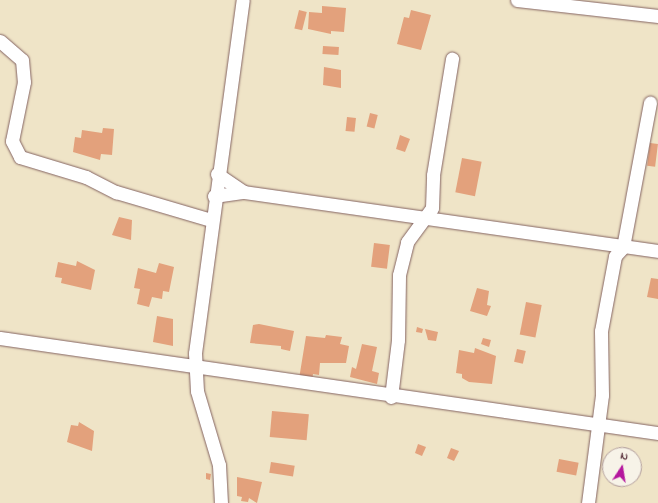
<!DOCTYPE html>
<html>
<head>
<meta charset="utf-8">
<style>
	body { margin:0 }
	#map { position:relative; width:658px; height:503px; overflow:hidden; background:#efe4c7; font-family:"Indie Flower",sans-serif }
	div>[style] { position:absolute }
	.building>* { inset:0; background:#e3a17c; transform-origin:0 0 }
	.roads { filter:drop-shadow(0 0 1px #846462) drop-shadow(0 0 1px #846462) }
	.street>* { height:13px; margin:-6.5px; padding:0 6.5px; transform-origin:6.5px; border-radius:6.5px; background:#fff }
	span { translate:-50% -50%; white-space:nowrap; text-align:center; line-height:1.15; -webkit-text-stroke:3.5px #f7f3e8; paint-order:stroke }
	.north { position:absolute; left:602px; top:447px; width:40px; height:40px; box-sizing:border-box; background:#f7f3e8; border:1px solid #b29e9c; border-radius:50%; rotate:12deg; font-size:11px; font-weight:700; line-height:16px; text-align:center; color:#4a1f2b }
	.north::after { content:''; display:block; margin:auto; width:14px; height:18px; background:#b5179e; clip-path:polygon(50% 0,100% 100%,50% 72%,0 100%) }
</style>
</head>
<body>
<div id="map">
	<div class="building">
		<i style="clip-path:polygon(322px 6px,346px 8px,344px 32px,331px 31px,331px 34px,308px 29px,309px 12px,322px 13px)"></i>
		<i style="left:299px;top:10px;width:8px;height:19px;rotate:14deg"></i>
		<i style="clip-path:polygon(411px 10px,431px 15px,421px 50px,397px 44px,404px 17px,409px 18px)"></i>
		<i style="left:323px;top:46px;width:16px;height:8px;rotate:4deg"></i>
		<i style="clip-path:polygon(324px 67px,341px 70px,341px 88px,323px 85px)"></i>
		<i style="left:370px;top:113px;width:8px;height:14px;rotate:14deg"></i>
		<i style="left:347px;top:117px;width:9px;height:14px;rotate:6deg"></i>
		<i style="clip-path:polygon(103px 128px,114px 129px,112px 155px,101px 154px,100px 160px,73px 152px,75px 137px,81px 138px,82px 130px,102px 133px)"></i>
		<i style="clip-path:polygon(400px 135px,410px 139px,405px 152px,396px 149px)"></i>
		<i style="left:650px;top:143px;width:8px;height:23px;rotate:7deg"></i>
		<i style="left:462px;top:158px;width:20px;height:35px;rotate:11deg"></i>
		<i style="clip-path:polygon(119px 217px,132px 220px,131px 240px,112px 235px)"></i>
		<i style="left:374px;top:243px;width:16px;height:24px;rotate:7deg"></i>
		<i style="clip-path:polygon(77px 261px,95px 270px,91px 290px,61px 283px,62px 278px,55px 277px,58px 262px,76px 266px)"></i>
		<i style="clip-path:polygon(159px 263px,174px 267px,169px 292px,163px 291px,162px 299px,152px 297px,149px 307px,137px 304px,140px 289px,134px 288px,138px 268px,156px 273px)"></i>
		<i style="clip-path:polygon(651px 278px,658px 279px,658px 299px,647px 297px)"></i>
		<i style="clip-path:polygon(477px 288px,489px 291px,487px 305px,491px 306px,487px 316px,470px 311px)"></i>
		<i style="left:526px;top:302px;width:16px;height:33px;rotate:11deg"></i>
		<i style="clip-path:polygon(157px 316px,173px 319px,173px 346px,153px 342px)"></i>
		<i style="clip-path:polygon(259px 324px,294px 331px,290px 351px,281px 349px,281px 346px,250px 343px,253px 325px)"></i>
		<i style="clip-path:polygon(417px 327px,423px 329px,422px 333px,416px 332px)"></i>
		<i style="clip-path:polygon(425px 329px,438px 332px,436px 341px,428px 340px)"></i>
		<i style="clip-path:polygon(326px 335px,342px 337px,340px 344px,349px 346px,346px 363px,320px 363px,319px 375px,313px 374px,312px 381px,299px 379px,306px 336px,325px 338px)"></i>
		<i style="clip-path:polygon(483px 338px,491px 340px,489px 347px,481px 344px)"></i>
		<i style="clip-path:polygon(362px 344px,377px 347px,372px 371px,379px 373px,377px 384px,350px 377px,352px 367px,356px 369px)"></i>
		<i style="clip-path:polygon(475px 348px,496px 356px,492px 384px,469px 382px,462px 378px,462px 374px,456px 373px,459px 350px,474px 353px)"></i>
		<i style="left:517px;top:349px;width:9px;height:13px;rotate:13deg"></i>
		<i style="left:272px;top:411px;width:37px;height:26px;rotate:5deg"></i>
		<i style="clip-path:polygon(79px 422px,94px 431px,92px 451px,67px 442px,71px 425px,78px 426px)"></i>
		<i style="clip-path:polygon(418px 444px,426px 447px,422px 456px,415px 453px)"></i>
		<i style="clip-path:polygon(451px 448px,459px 451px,454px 461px,447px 458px)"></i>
		<i style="left:559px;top:459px;width:20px;height:13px;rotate:11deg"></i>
		<i style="left:271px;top:462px;width:24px;height:11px;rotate:9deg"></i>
		<i style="clip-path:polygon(206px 473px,211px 474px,210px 480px,206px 479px)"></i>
		<i style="clip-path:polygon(237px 477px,262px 482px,257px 503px,249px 498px,248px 502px,241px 501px,242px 497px,237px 496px)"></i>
	</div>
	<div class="roads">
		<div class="street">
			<i style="left:517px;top:0;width:142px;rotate:6.5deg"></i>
			<i style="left:0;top:41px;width:29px;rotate:41deg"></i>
			<i style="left:22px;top:60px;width:22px;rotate:85deg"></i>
			<i style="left:24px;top:82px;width:60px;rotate:101.5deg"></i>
			<i style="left:12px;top:141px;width:18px;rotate:63deg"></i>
			<i style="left:20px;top:157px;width:69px;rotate:16.9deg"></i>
			<i style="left:86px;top:177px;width:34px;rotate:27deg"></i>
			<i style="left:116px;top:192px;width:99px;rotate:16.4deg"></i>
			<i style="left:217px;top:174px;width:32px;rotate:34deg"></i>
			<i style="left:214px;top:196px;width:30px;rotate:-8deg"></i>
			<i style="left:244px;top:192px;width:418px;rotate:8.1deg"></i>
			<i style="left:0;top:338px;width:665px;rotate:8.22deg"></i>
			<i style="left:391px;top:397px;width:57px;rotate:-83deg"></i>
			<i style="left:398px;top:340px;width:65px;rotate:-89.1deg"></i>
			<i style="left:399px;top:275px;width:34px;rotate:-76deg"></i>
			<i style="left:407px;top:242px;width:42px;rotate:-53.7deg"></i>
			<i style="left:432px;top:208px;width:33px;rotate:-88deg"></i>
			<i style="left:433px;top:175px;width:118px;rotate:-80.7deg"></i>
			<i style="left:221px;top:503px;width:38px;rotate:-93deg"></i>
			<i style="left:219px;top:465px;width:77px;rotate:-106.6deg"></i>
			<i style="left:197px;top:391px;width:38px;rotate:-93deg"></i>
			<i style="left:195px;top:353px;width:356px;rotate:-82.3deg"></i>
			<i style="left:588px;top:503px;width:109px;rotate:-82.6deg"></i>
			<i style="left:602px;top:395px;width:64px;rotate:-90.9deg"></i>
			<i style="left:601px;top:331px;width:76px;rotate:-79.4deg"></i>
			<i style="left:615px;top:256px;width:12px;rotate:-48deg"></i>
			<i style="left:623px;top:247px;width:147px;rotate:-79.4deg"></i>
		</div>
	</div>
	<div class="north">N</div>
</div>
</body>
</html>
